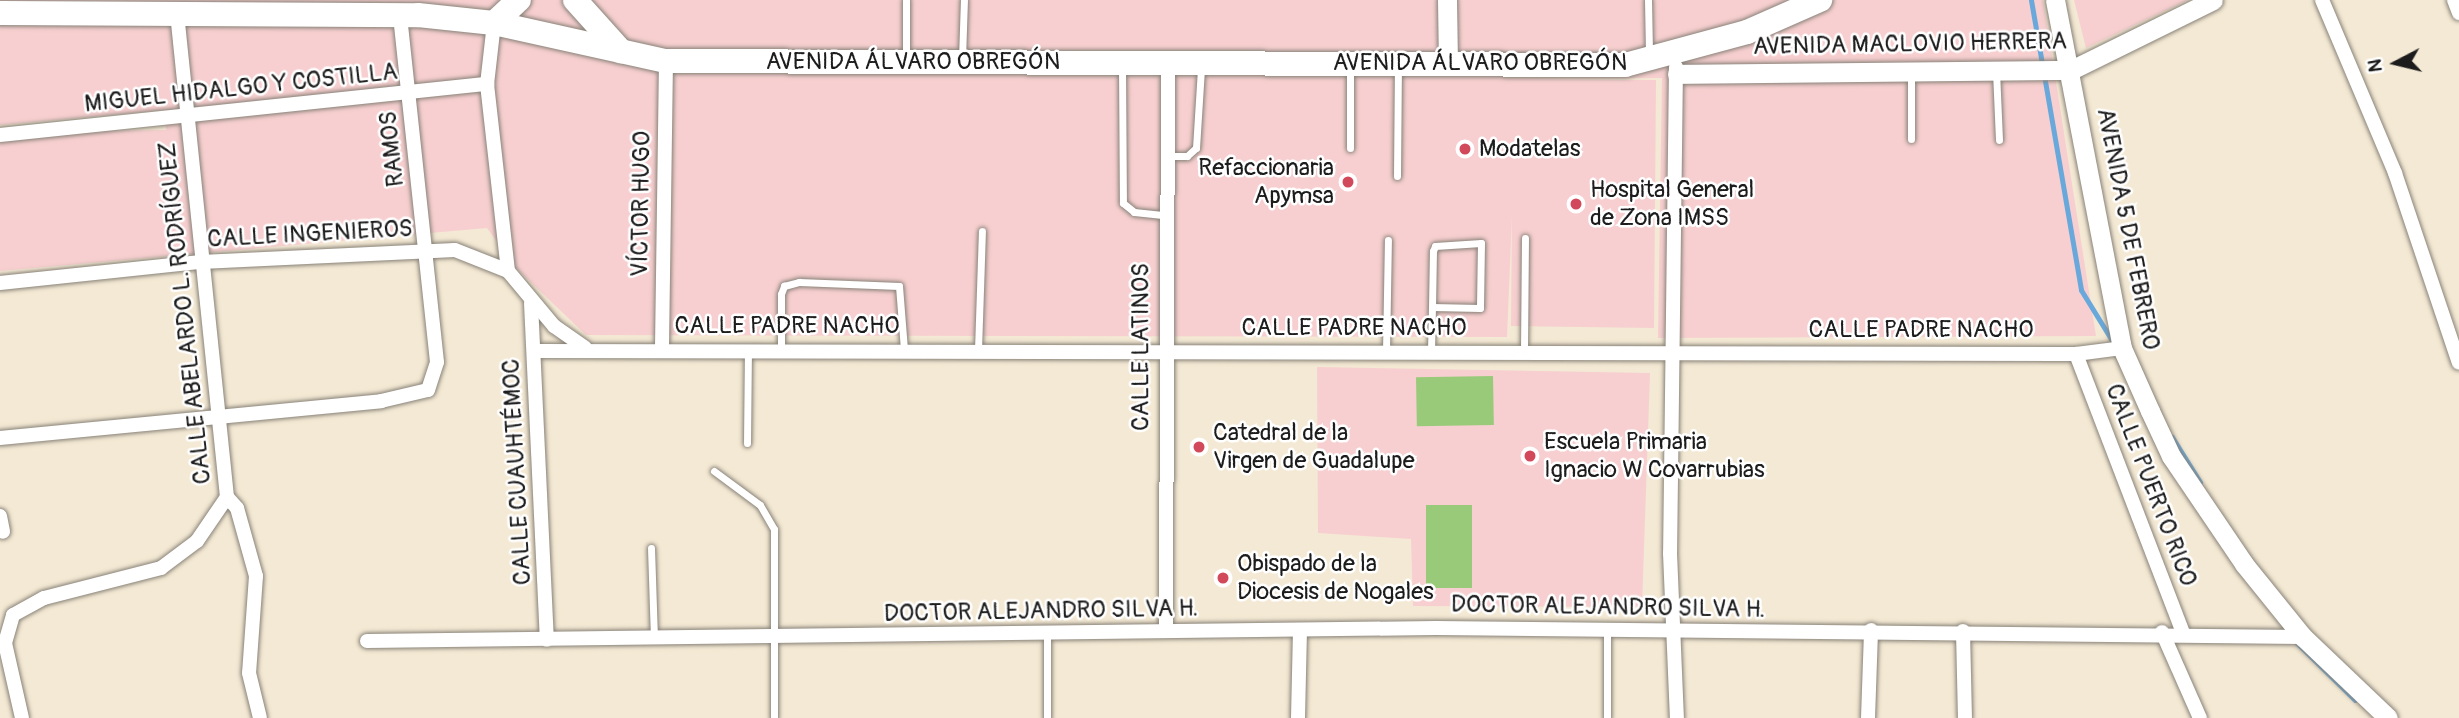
<!DOCTYPE html>
<html>
<head>
<meta charset="utf-8">
<style>
	body { margin:0 }
	#map { position:relative; width:2459px; height:718px; overflow:hidden; background:#f4e9d4; font-family:Pangolin,sans-serif }
	div>[style] { position:absolute }
	.built>* { inset:0; background:#f7cfd0 }
	.green>* { inset:0; background:#99ca7a; transform-origin:0 0 }
	.stream>* { height:5px; margin:-2.5px; padding:0 2.5px; transform-origin:2.5px; border-radius:2.5px; background:#68a8db }
	.roads { filter:drop-shadow(0 0 2px #888278) drop-shadow(0 0 2px #888278) }
	.service>* { height:7px; margin:-3.5px; padding:0 3.5px; transform-origin:3.5px; border-radius:3.5px; background:#fff }
	.minor>* { height:14px; margin:-7px; padding:0 7px; transform-origin:7px; border-radius:7px; background:#fff }
	.tertiary>* { height:19px; margin:-9.5px; padding:0 9.5px; transform-origin:9.5px; border-radius:9.5px; background:#fff }
	.trunk>* { height:24px; margin:-12px; padding:0 12px; transform-origin:12px; border-radius:12px; background:#fff }
	.dots>* { width:19px; height:19px; translate:-50% -50%; box-sizing:border-box; border:4px solid #fff; border-radius:50% }
	span { translate:-50% -50%; white-space:nowrap; text-align:center; line-height:1.15; -webkit-text-stroke:5px #fff; paint-order:stroke }
	.street-label { font-size:24px; color:#1c1c1c }
	.poi-label { font-size:24px; color:#1c1c1c }
	.left { translate:0 -50%; text-align:left }
	.right { translate:-100% -50%; text-align:right }
	.north { position:absolute; left:2361px; top:28px; width:70px; height:70px; -webkit-text-stroke:5px #fff; paint-order:stroke; rotate:263deg; font-size:19px; font-weight:700; line-height:28px; text-align:center; color:#1c1c1c }
	.north::after { content:''; display:block; margin:auto; width:24px; height:32px; background:#1c1c1c; clip-path:polygon(50% 0,100% 100%,50% 72%,0 100%) }
</style>
</head>
<body>
<div id="map">
	<div class="built">
		<i style="clip-path:polygon(0 0,2043px 0,2096px 336px,1658px 338px,1662px 78px,1514px 79px,1656px 80px,1654px 328px,1511px 326px,1512px 215px,1507px 337px,586px 335px,517px 269px,487px 228px,0 271px,0 132px,166px 130px,165px 110px,0 125px)"></i>
		<i style="clip-path:polygon(2074px 0,2188px 0,2086px 48px)"></i>
		<i style="clip-path:polygon(1317px 367px,1650px 373px,1642px 607px,1413px 606px,1411px 539px,1318px 533px)"></i>
	</div>
	<div class="green">
		<i style="left:1493px;top:376px;width:49px;height:77px;rotate:89deg"></i>
		<i style="left:1426px;top:505px;width:46px;height:83px"></i>
	</div>
	<div class="stream">
		<i style="left:2031px;top:0;width:294px;rotate:80.2deg"></i>
		<i style="left:2081px;top:290px;width:61px;rotate:58.4deg"></i>
		<i style="left:2172px;top:437px;width:53px;rotate:58.1deg"></i>
		<i style="left:2295px;top:641px;width:84px;rotate:44.5deg"></i>
	</div>
	<div class="roads">
		<div class="service">
			<i style="left:906px;top:0;width:59px;rotate:90deg"></i>
			<i style="left:1648px;top:0;width:53px;rotate:88.9deg"></i>
			<i style="left:962px;top:59px;width:59px;rotate:-88.1deg"></i>
			<i style="left:1122px;top:67px;width:136px;rotate:89.6deg"></i>
			<i style="left:1123px;top:203px;width:14px;rotate:39deg"></i>
			<i style="left:1134px;top:212px;width:31px;rotate:6deg"></i>
			<i style="left:1350px;top:69px;width:79px;rotate:90deg"></i>
			<i style="left:1996px;top:71px;width:69px;rotate:87.5deg"></i>
			<i style="left:1911px;top:139px;width:65px;rotate:-90deg"></i>
			<i style="left:1168px;top:156px;width:19px"></i>
			<i style="left:1187px;top:156px;width:12px;rotate:-42deg"></i>
			<i style="left:1196px;top:148px;width:79px;rotate:-86.4deg"></i>
			<i style="left:1397px;top:176px;width:107px;rotate:-89.5deg"></i>
			<i style="left:781px;top:348px;width:54px;rotate:-90deg"></i>
			<i style="left:781px;top:294px;width:9px;rotate:-69deg"></i>
			<i style="left:784px;top:286px;width:16px;rotate:-15deg"></i>
			<i style="left:799px;top:282px;width:100px;rotate:2.3deg"></i>
			<i style="left:899px;top:286px;width:63px;rotate:85.5deg"></i>
			<i style="left:978px;top:350px;width:119px;rotate:-88.1deg"></i>
			<i style="left:1386px;top:351px;width:111px;rotate:-89deg"></i>
			<i style="left:1431px;top:351px;width:44px;rotate:-88.7deg"></i>
			<i style="left:1432px;top:307px;width:56px;rotate:-89deg"></i>
			<i style="left:1433px;top:251px;width:5px;rotate:-68deg"></i>
			<i style="left:1435px;top:246px;width:46px;rotate:-3.7deg"></i>
			<i style="left:1481px;top:243px;width:65px;rotate:90.9deg"></i>
			<i style="left:1480px;top:308px;width:48px;rotate:-178.8deg"></i>
			<i style="left:1524px;top:351px;width:113px;rotate:-89.5deg"></i>
			<i style="left:747px;top:443px;width:94px;rotate:-89.4deg"></i>
			<i style="left:714px;top:471px;width:57px;rotate:36.5deg"></i>
			<i style="left:760px;top:505px;width:28px;rotate:60deg"></i>
			<i style="left:774px;top:529px;width:189px;rotate:90deg"></i>
			<i style="left:651px;top:548px;width:90px;rotate:88.1deg"></i>
			<i style="left:1607px;top:632px;width:86px;rotate:90deg"></i>
			<i style="left:1047px;top:718px;width:82px;rotate:-90deg"></i>
		</div>
		<div class="minor">
			<i style="left:2322px;top:0;width:188px;rotate:67.1deg"></i>
			<i style="left:2395px;top:173px;width:200px;rotate:71.4deg"></i>
			<i style="left:2454px;top:0;width:14px;rotate:69deg"></i>
			<i style="left:494px;top:23px;width:61px;rotate:96.5deg"></i>
			<i style="left:487px;top:84px;width:188px;rotate:83.6deg"></i>
			<i style="left:1676px;top:67px;width:486px;rotate:90.7deg"></i>
			<i style="left:1670px;top:553px;width:165px;rotate:87.6deg"></i>
			<i style="left:0;top:135px;width:490px;rotate:-6deg"></i>
			<i style="left:0;top:283px;width:202px;rotate:-6deg"></i>
			<i style="left:201px;top:262px;width:254px;rotate:-2.7deg"></i>
			<i style="left:455px;top:250px;width:57px;rotate:21.6deg"></i>
			<i style="left:508px;top:271px;width:72px;rotate:50.1deg"></i>
			<i style="left:554px;top:326px;width:38px;rotate:35deg"></i>
			<i style="left:531px;top:303px;width:337px;rotate:87.3deg"></i>
			<i style="left:662px;top:347px;width:286px;rotate:-89.2deg"></i>
			<i style="left:535px;top:351px;width:1541px;rotate:0.11deg"></i>
			<i style="left:2076px;top:354px;width:46px;rotate:-7.4deg"></i>
			<i style="left:2076px;top:354px;width:299px;rotate:69deg"></i>
			<i style="left:0;top:438px;width:383px;rotate:-5.5deg"></i>
			<i style="left:381px;top:401px;width:48px;rotate:-13.2deg"></i>
			<i style="left:428px;top:390px;width:29px;rotate:-72deg"></i>
			<i style="left:437px;top:362px;width:350px;rotate:-96.1deg"></i>
			<i style="left:227px;top:497px;width:15px;rotate:48deg"></i>
			<i style="left:237px;top:508px;width:71px;rotate:74.4deg"></i>
			<i style="left:256px;top:576px;width:97px;rotate:94.1deg"></i>
			<i style="left:249px;top:673px;width:46px;rotate:76.3deg"></i>
			<i style="left:0;top:516px;width:16px;rotate:79deg"></i>
			<i style="left:1166px;top:631px;width:567px;rotate:-89.8deg"></i>
			<i style="left:1963px;top:631px;width:87px;rotate:88.7deg"></i>
			<i style="left:2162px;top:632px;width:94px;rotate:66.2deg"></i>
			<i style="left:367px;top:641px;width:1069px;rotate:-0.7deg"></i>
			<i style="left:1436px;top:628px;width:867px;rotate:0.59deg"></i>
			<i style="left:22px;top:718px;width:77px;rotate:-102.8deg"></i>
			<i style="left:5px;top:643px;width:29px;rotate:-74deg"></i>
			<i style="left:13px;top:615px;width:35px;rotate:-29deg"></i>
			<i style="left:44px;top:598px;width:121px;rotate:-14.4deg"></i>
			<i style="left:161px;top:568px;width:45px;rotate:-36.9deg"></i>
			<i style="left:197px;top:541px;width:53px;rotate:-55.7deg"></i>
			<i style="left:227px;top:497px;width:486px;rotate:-95.9deg"></i>
			<i style="left:1298px;top:718px;width:88px;rotate:-88.7deg"></i>
			<i style="left:1868px;top:718px;width:88px;rotate:-88deg"></i>
		</div>
		<div class="tertiary">
			<i style="left:1447px;top:0;width:65px;rotate:89.1deg"></i>
			<i style="left:2055px;top:0;width:354px;rotate:79.1deg"></i>
			<i style="left:2122px;top:348px;width:69px;rotate:66deg"></i>
			<i style="left:2150px;top:411px;width:50px;rotate:65deg"></i>
			<i style="left:2171px;top:456px;width:130px;rotate:55.9deg"></i>
			<i style="left:2244px;top:564px;width:94px;rotate:51.1deg"></i>
			<i style="left:2303px;top:637px;width:117px;rotate:43.6deg"></i>
			<i style="left:1677px;top:74px;width:394px;rotate:-0.6deg"></i>
			<i style="left:2071px;top:70px;width:158px;rotate:-26.2deg"></i>
		</div>
		<div class="trunk">
			<i style="left:575px;top:0;width:69px;rotate:48deg"></i>
			<i style="left:0;top:13px;width:418px;rotate:0.3deg"></i>
			<i style="left:418px;top:15px;width:76px;rotate:6deg"></i>
			<i style="left:494px;top:23px;width:176px;rotate:12.5deg"></i>
			<i style="left:666px;top:61px;width:959px;rotate:0.24deg"></i>
			<i style="left:1625px;top:65px;width:126px;rotate:-15.1deg"></i>
			<i style="left:1747px;top:32px;width:80px;rotate:-23.7deg"></i>
			<i style="left:494px;top:23px;width:34px;rotate:-43deg"></i>
		</div>
	</div>
	<div class="dots">
		<i style="left:1465px;top:149px;background:#d1495b"></i>
		<i style="left:1348px;top:182px;background:#d1495b"></i>
		<i style="left:1576px;top:204px;background:#d1495b"></i>
		<i style="left:1199px;top:447px;background:#d1495b"></i>
		<i style="left:1530px;top:456px;background:#d1495b"></i>
		<i style="left:1223px;top:578px;background:#d1495b"></i>
	</div>
	<div class="street-label">
		<span style="left:1910px;top:44px;rotate:-1deg">AVENIDA MACLOVIO HERRERA</span>
		<span style="left:913px;top:62px">AVENIDA ÁLVARO OBREGÓN</span>
		<span style="left:1480px;top:63px">AVENIDA ÁLVARO OBREGÓN</span>
		<span style="left:241px;top:88px;rotate:-6deg">MIGUEL HIDALGO Y COSTILLA</span>
		<span style="left:392px;top:149px;rotate:-96deg">RAMOS</span>
		<span style="left:641px;top:204px;rotate:-89deg">VÍCTOR HUGO</span>
		<span style="left:2128px;top:229px;rotate:79deg">AVENIDA 5 DE FEBRERO</span>
		<span style="left:310px;top:234px;rotate:-3deg">CALLE INGENIEROS</span>
		<span style="left:185px;top:313px;rotate:-96deg">CALLE ABELARDO L. RODRÍGUEZ</span>
		<span style="left:787px;top:326px">CALLE PADRE NACHO</span>
		<span style="left:1354px;top:328px">CALLE PADRE NACHO</span>
		<span style="left:1921px;top:330px">CALLE PADRE NACHO</span>
		<span style="left:1141px;top:347px;rotate:-90deg">CALLE LATINOS</span>
		<span style="left:517px;top:472px;rotate:-93deg">CALLE CUAUHTÉMOC</span>
		<span style="left:2151px;top:485px;rotate:69deg">CALLE PUERTO RICO</span>
		<span style="left:1608px;top:607px;rotate:1deg">DOCTOR ALEJANDRO SILVA H.</span>
		<span style="left:1041px;top:611px;rotate:-1deg">DOCTOR ALEJANDRO SILVA H.</span>
	</div>
	<div class="poi-label">
		<span class="left" style="left:1479px;top:149px">Modatelas</span>
		<span class="right" style="left:1334px;top:182px">Refaccionaria<br>Apymsa</span>
		<span class="left" style="left:1590px;top:204px">Hospital General<br>de Zona IMSS</span>
		<span class="left" style="left:1213px;top:447px">Catedral de la<br>Virgen de Guadalupe</span>
		<span class="left" style="left:1544px;top:456px">Escuela Primaria<br>Ignacio W Covarrubias</span>
		<span class="left" style="left:1237px;top:578px">Obispado de la<br>Diocesis de Nogales</span>
	</div>
	<div class="north">N</div>
</div>
</body>
</html>
